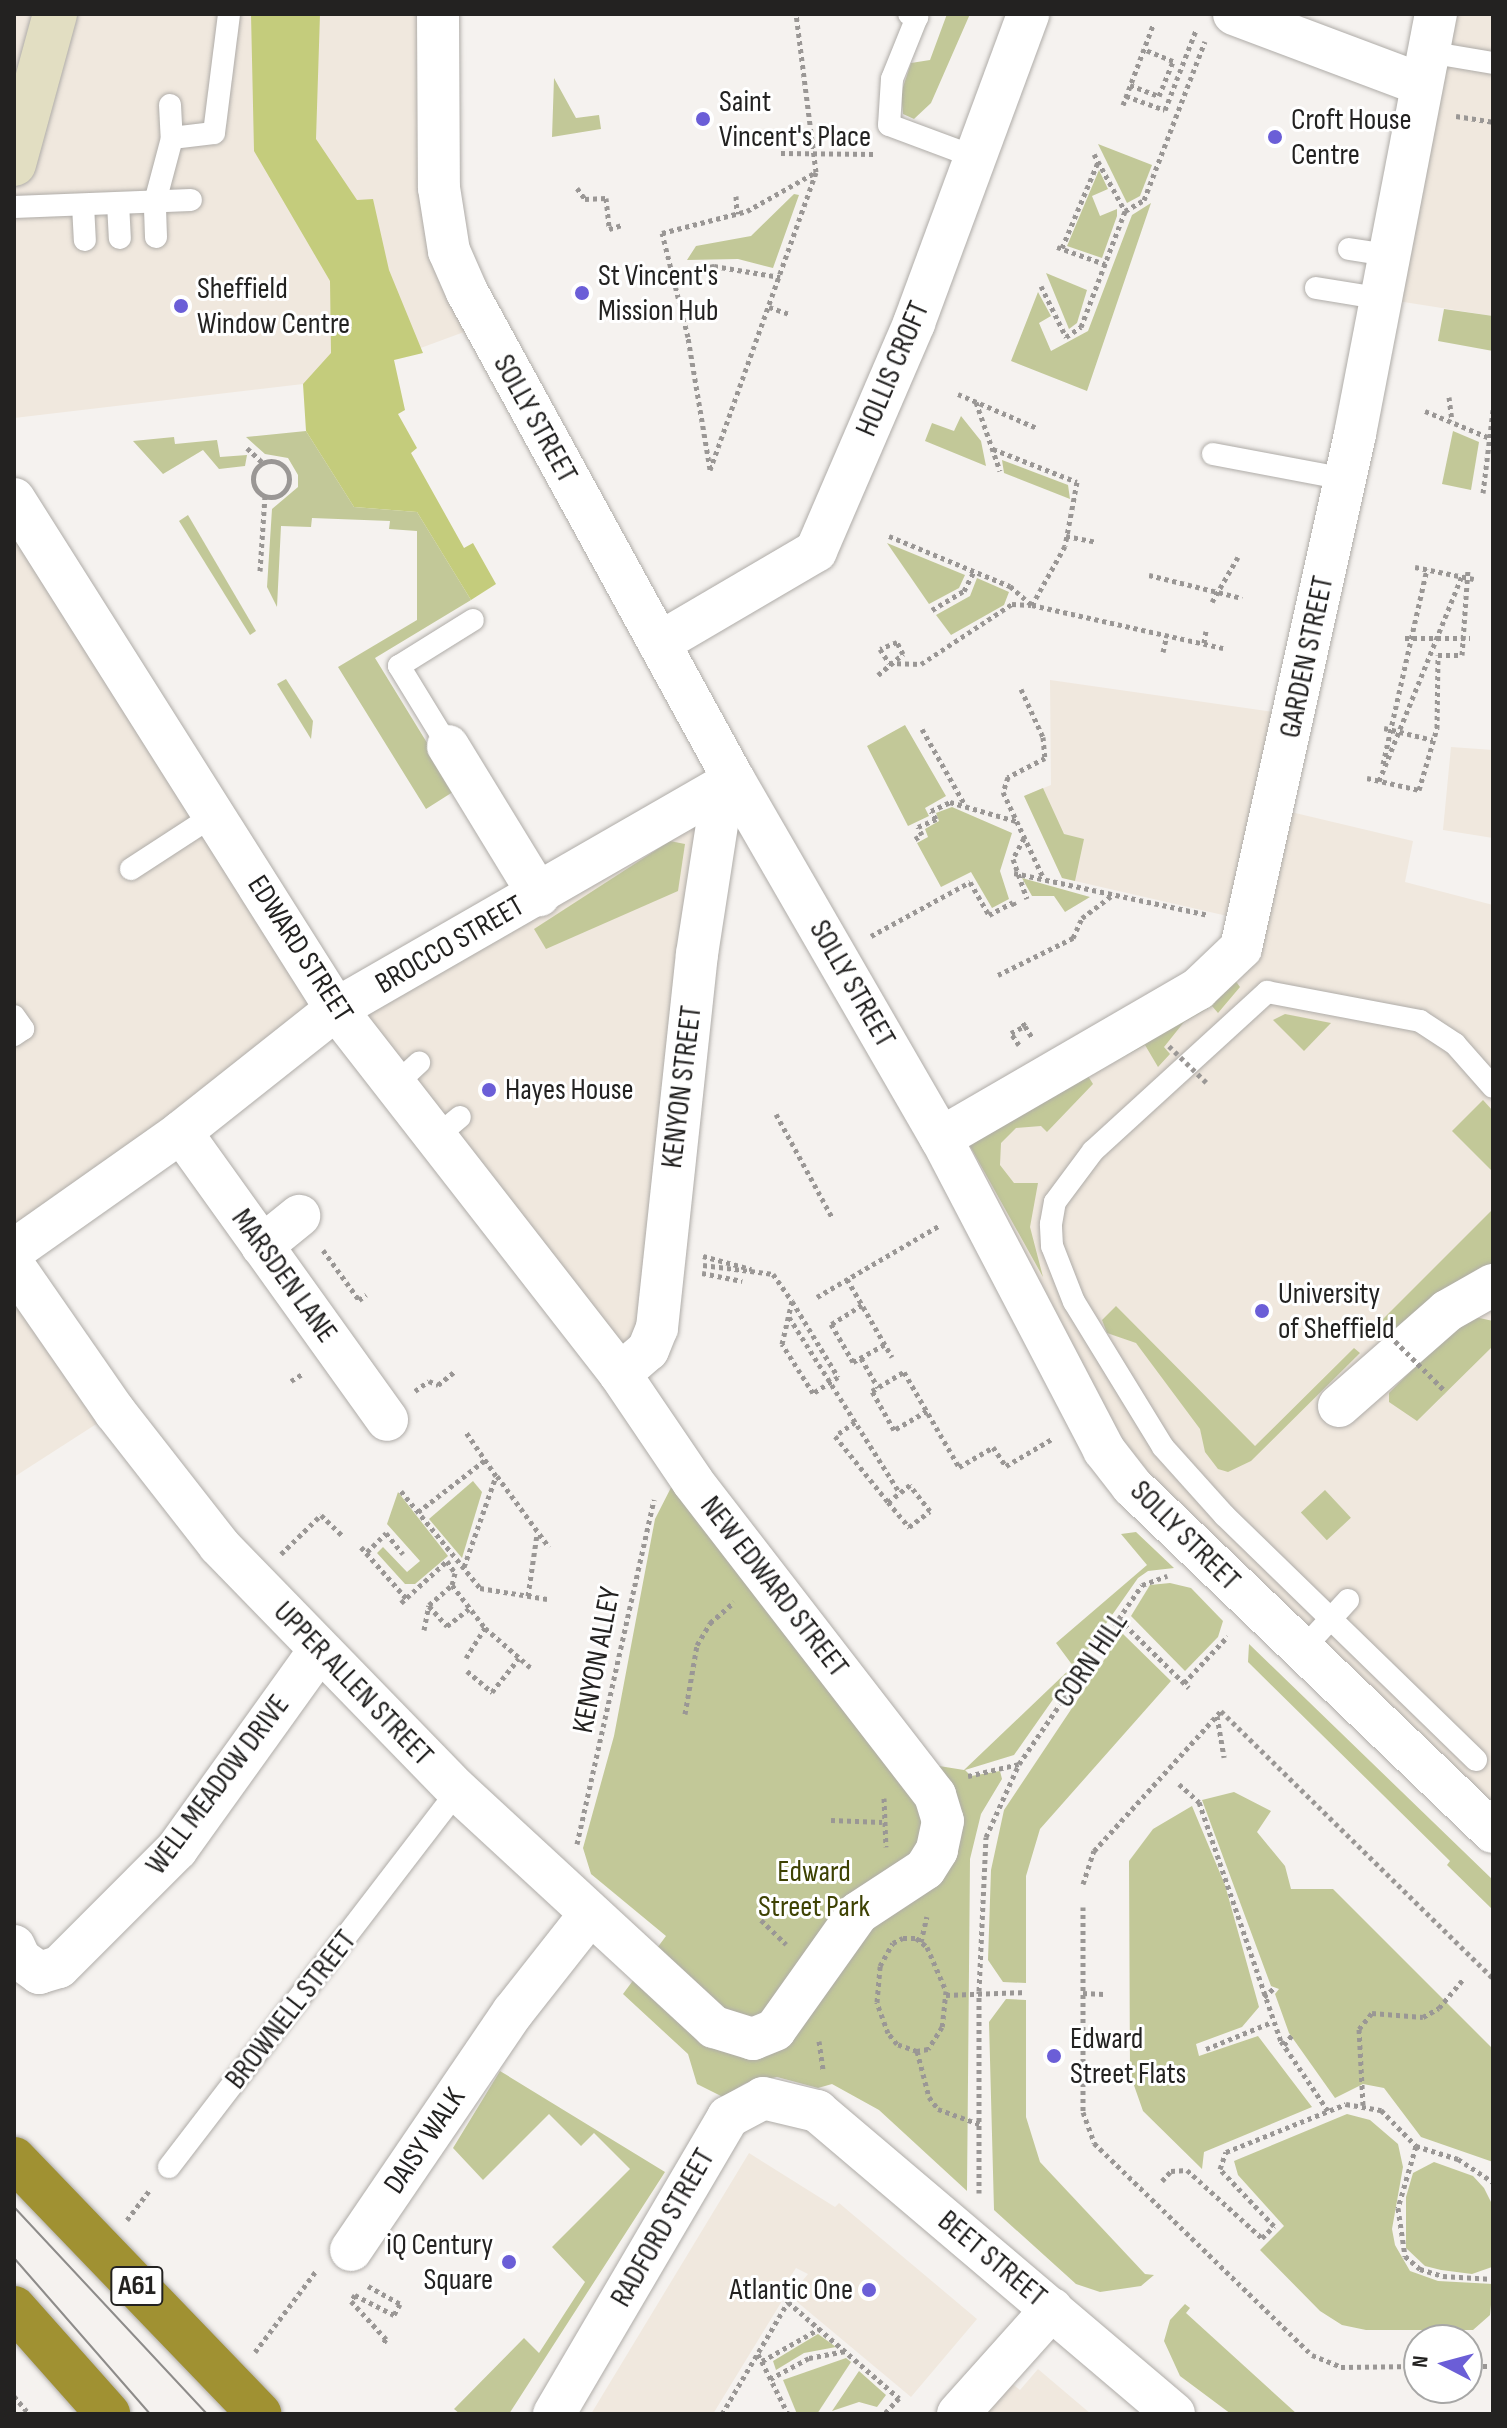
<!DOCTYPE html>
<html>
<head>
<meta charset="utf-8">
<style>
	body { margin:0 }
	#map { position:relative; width:1507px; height:2428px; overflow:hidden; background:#f5f2ef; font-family:"Sofia Sans Condensed",sans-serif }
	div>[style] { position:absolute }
	.built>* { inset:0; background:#f0e8de }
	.green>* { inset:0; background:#c2c898; transform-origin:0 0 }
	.forest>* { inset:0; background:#c4cc7c }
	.path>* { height:5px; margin-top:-2.5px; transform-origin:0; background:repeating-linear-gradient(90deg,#9a9795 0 4px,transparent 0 8px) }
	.path>.ring { margin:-2.5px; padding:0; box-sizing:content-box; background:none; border:5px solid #9a9795; border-radius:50% }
	.roads { filter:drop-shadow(0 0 2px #afaca8) drop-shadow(0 0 2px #afaca8) }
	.lane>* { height:22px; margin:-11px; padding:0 11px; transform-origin:11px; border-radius:11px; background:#fff }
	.street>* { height:42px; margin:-21px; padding:0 21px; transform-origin:21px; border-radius:21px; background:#fff }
	.secondary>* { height:44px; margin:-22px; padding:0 22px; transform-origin:22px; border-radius:22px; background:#e2dec2 }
	.highway>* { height:44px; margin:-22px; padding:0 22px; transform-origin:22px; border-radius:22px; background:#a09132 }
	.tram>* { height:2px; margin:-1px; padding:0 1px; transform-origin:1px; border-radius:1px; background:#8e8c8a }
	.path-bridge>* { height:5px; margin-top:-2.5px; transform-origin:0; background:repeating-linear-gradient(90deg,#9a9795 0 4px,transparent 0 8px) }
	.dots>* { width:22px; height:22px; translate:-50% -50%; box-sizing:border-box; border:4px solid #fff; border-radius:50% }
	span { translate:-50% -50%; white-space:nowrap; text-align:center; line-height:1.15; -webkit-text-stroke:6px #fff; paint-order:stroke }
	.shield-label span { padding:2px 6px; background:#fff; border:2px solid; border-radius:6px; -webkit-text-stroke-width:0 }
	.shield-label { font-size:28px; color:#232221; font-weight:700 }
	.poi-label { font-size:30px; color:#232221 }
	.left { translate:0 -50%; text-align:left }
	.right { translate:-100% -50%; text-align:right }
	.street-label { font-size:30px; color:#232221 }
	.park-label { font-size:30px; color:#3e4203 }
	.frame { position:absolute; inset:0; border:16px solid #232221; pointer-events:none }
	.north { position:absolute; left:1403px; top:2324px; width:80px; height:80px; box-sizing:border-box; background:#fff; border:2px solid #a7a7a6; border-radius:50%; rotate:276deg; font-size:22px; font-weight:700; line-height:32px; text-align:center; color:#232221 }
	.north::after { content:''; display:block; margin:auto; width:28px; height:36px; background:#6b5ed7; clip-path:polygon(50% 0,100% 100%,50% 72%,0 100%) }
</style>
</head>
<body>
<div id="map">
	<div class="built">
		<i style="clip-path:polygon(14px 14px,438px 14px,437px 158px,483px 325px,361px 370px,303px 384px,14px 418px)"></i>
		<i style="clip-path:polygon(1436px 14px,1493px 14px,1493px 316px,1378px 298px)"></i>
		<i style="clip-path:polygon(14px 499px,336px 1009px,723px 787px,629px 1368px,336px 1009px,14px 1250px)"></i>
		<i style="clip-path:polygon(1050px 680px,1294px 715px,1291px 812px,1413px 841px,1405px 882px,1493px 905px,1493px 1832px,1132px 1486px,941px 1138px,1198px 989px,1249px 921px,1062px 878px,1024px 796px,1051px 785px)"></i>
		<i style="clip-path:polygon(1451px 747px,1493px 750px,1493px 838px,1443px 830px)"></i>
		<i style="clip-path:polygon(14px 1266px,115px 1412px,14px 1477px)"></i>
		<i style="clip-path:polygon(749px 2153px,835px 2207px,839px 2203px,977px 2319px,911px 2397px,790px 2296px,808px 2274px,796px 2268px,788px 2280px,793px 2283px,713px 2414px,591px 2414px)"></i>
		<i style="clip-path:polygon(1038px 2369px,1091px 2414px,982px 2414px,1010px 2382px,1020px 2390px)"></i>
	</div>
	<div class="green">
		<i style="clip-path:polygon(947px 14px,970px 14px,931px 103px,914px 119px,903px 114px,901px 93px,911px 63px,930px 60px)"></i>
		<i style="clip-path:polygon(554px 78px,576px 118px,599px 115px,601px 129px,552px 137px)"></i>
		<i style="clip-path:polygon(1098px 144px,1152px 165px,1140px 196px,1127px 203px)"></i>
		<i style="clip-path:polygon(1099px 170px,1108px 189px,1092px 196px,1100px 216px,1117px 209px,1117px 216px,1102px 258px,1067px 246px)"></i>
		<i style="clip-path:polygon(794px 194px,799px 195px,773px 268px,738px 259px,687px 260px,696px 246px,751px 236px)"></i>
		<i style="clip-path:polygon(1151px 203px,1087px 391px,1011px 361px,1038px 292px,1051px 316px,1039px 323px,1051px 351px,1088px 331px,1132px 215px)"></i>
		<i style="clip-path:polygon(1046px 273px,1087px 290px,1077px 323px,1069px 329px)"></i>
		<i style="clip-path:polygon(1444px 309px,1493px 316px,1493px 351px,1438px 341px)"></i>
		<i style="clip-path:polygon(961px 416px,981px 441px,986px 466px,925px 441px,932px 423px,954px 431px)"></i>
		<i style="clip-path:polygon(306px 431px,354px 507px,417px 512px,471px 600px,375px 658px,456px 790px,426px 809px,338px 667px,417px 620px,417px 531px,389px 529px,390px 521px,312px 518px,311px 527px,281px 526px,277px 607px,267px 587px,272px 509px,298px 487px,298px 475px,288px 458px,265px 454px,246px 437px)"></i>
		<i style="clip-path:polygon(1453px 431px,1479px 442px,1471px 490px,1442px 484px)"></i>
		<i style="clip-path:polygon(174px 437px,175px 444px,217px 440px,220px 457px,247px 455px,245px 466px,219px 469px,203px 450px,163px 474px,133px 441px)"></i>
		<i style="clip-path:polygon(1002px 460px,1068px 485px,1070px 499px,1004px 473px)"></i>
		<i style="clip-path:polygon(188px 515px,256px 631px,250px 635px,179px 521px)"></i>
		<i style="clip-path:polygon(887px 543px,965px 575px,959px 588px,929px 604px)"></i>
		<i style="clip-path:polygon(977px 578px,1009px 592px,1004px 605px,951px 635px,936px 615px,970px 596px)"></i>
		<i style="clip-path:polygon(286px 679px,313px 721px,311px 739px,277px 684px)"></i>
		<i style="clip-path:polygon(905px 725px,946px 796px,925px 808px,929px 816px,908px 826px,867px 746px)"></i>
		<i style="clip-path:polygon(1043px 788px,1064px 834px,1084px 839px,1075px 881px,1062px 878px,1024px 796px)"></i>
		<i style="clip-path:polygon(952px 807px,1012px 833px,1000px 871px,1009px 899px,992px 908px,971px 872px,941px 887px,917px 843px,928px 837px,925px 829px,939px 821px,936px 813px)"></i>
		<i style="clip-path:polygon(670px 841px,685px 844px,678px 891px,546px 949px,534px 929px)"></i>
		<i style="clip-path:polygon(1022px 878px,1090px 897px,1065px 912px,1054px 896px,1032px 896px)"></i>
		<i style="clip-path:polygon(1232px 976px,1240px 987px,1218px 1013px,1212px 1006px,1184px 1022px,1164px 1047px,1170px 1054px,1158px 1067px,1145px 1045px,1088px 1076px,1093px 1084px,1047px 1132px,1041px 1126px,1016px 1128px,1001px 1143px,1000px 1165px,1014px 1183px,1038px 1183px,1030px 1227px,1043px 1277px,965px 1137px)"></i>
		<i style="clip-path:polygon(1285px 1014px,1331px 1023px,1304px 1051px,1273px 1020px)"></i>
		<i style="clip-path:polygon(1483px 1100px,1493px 1111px,1493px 1172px,1452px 1131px)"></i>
		<i style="clip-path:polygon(1493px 1209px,1493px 1267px,1427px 1301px,1395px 1331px,1382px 1320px)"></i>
		<i style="clip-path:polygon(1116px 1306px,1255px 1446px,1354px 1348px,1360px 1353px,1251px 1461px,1228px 1472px,1218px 1469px,1205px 1452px,1200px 1429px,1136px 1343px,1107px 1333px,1102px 1320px)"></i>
		<i style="clip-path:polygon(1466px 1315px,1493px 1321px,1493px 1346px,1417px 1421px,1389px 1402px,1389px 1393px,1420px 1362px,1426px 1346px)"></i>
		<i style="clip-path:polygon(682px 1466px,908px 1761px,964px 1770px,1073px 1666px,1056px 1643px,1147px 1565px,1121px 1534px,1136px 1532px,1174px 1568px,1148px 1571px,1138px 1578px,1014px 1755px,965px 1770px,971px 1776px,1000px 1771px,1002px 1779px,981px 1814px,970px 1859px,967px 2191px,879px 2110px,832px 2084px,818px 2088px,777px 2077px,746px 2083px,723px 2097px,697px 2084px,688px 2054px,623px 1994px,666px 1936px,591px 1874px,583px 1848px,614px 1736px,655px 1519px)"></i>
		<i style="clip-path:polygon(473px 1481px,482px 1492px,462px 1558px,429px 1519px)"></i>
		<i style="left:1325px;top:1490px;width:38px;height:33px;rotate:47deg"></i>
		<i style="clip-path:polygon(398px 1492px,448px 1556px,415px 1584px,405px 1584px,377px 1553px,383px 1547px,407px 1572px,420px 1561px,387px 1524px)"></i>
		<i style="clip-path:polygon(1170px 1583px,1191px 1588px,1223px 1621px,1218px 1637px,1185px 1671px,1131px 1616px,1150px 1585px)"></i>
		<i style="clip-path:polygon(1122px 1633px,1171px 1681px,1040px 1829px,1026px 1876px,1026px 1983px,1003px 1982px,988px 1960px,991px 1870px,1004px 1810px)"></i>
		<i style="clip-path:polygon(1249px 1644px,1493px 1880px,1493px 1910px,1447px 1865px,1450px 1861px,1248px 1662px)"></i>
		<i style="clip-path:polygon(1234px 1792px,1271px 1811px,1257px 1832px,1285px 1866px,1291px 1889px,1333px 1889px,1493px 2049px,1493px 2162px,1421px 2137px,1384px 2088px,1363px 2084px,1335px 2098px,1289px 2033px,1275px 1994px,1279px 1989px,1271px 1986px,1202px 1800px)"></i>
		<i style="clip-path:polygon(1192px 1806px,1225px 1885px,1259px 2007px,1242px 2027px,1196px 2044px,1199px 2056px,1258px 2036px,1312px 2107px,1204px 2152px,1202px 2169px,1143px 2111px,1130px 2074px,1129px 1861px,1153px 1829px)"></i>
		<i style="clip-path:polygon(1006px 1999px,1026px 2000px,1026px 2117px,1040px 2162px,1145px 2274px,1154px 2275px,1141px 2286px,1100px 2292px,1076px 2284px,994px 2210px,989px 2022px)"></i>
		<i style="clip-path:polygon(500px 2071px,665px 2172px,509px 2414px,460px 2414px,454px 2409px,524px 2338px,539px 2353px,585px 2282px,552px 2247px,630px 2169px,594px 2133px,581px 2146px,549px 2114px,483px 2180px,453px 2148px)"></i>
		<i style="clip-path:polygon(1347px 2114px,1370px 2120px,1398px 2144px,1403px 2167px,1392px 2229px,1395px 2245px,1410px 2271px,1438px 2281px,1493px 2284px,1490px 2315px,1473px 2330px,1366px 2330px,1342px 2325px,1320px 2311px,1260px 2250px,1284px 2226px,1238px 2175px,1234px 2161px)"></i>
		<i style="clip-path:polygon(1434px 2162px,1473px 2176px,1484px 2188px,1493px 2206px,1492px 2267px,1472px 2274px,1441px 2270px,1425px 2266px,1406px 2248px,1406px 2197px,1413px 2173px)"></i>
		<i style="clip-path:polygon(1185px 2304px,1190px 2308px,1186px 2313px,1297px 2414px,1231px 2414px,1180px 2376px,1164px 2341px,1170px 2320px)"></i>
		<i style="clip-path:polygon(818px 2334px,836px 2347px,804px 2353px,776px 2370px,773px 2361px)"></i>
		<i style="clip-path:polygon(846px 2358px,851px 2362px,817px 2414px,797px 2414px,783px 2380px)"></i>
		<i style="clip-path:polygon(859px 2371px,886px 2395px,877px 2407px,859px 2402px,832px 2411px)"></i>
	</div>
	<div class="forest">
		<i style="clip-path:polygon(251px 14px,320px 14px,316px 139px,357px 200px,373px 199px,389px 270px,423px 353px,394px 360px,405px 410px,398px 414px,417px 448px,411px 453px,464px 548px,473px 543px,496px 584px,471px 600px,417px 512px,354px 507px,306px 431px,303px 384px,331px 353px,330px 281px,254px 151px)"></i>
	</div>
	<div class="path">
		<i style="left:1130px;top:85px;width:31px;rotate:21deg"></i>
		<i style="left:1159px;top:96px;width:38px;rotate:-68deg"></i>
		<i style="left:1173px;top:61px;width:32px;rotate:-158deg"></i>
		<i style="left:1126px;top:96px;width:41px;rotate:19.7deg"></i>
		<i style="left:1165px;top:110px;width:86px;rotate:-68.8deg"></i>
		<i style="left:1123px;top:105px;width:85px;rotate:-69.4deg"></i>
		<i style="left:1456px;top:116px;width:37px;rotate:9deg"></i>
		<i style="left:781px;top:153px;width:94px;rotate:0.6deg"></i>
		<i style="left:1094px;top:154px;width:65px;rotate:61.5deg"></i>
		<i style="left:577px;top:188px;width:14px;rotate:54deg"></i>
		<i style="left:585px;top:199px;width:21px;rotate:-3deg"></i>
		<i style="left:606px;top:198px;width:31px;rotate:84deg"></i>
		<i style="left:609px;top:229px;width:14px;rotate:-17deg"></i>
		<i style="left:736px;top:196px;width:18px;rotate:87deg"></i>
		<i style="left:1057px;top:247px;width:51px;rotate:19.5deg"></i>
		<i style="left:1062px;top:248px;width:93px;rotate:-67.3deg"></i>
		<i style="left:671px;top:274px;width:44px;rotate:-10.5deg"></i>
		<i style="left:714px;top:266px;width:67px;rotate:9.5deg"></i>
		<i style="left:1041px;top:286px;width:57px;rotate:63.9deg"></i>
		<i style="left:1066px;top:337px;width:18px;rotate:-34deg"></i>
		<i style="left:1081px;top:327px;width:124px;rotate:-69.2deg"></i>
		<i style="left:1125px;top:211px;width:22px;rotate:-30deg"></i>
		<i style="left:1144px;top:200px;width:170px;rotate:-69deg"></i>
		<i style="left:769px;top:307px;width:21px;rotate:19deg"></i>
		<i style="left:958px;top:394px;width:86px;rotate:23.3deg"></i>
		<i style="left:1449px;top:397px;width:24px;rotate:83deg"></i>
		<i style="left:976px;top:402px;width:73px;rotate:70.8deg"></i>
		<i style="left:1425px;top:411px;width:70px;rotate:22.6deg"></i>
		<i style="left:247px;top:448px;width:21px;rotate:43deg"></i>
		<i style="left:993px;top:449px;width:90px;rotate:21.4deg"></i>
		<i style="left:1077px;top:482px;width:65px;rotate:100.6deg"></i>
		<i style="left:1065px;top:546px;width:68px;rotate:119.2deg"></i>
		<i style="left:1032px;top:605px;width:196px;rotate:12.7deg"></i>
		<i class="ring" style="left:253px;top:461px;width:31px;height:31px"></i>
		<i style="left:710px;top:469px;width:134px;rotate:-99.5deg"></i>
		<i style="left:688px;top:337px;width:107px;rotate:-104deg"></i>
		<i style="left:662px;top:233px;width:88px;rotate:-14.5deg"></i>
		<i style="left:747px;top:211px;width:79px;rotate:-29.5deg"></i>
		<i style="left:710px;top:470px;width:316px;rotate:-70.4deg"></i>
		<i style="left:816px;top:172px;width:159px;rotate:-97.2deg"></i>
		<i style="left:1483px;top:493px;width:84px;rotate:-83.1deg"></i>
		<i style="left:889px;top:536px;width:131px;rotate:22.5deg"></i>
		<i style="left:1010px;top:586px;width:29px;rotate:41deg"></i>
		<i style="left:1066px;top:536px;width:31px;rotate:11deg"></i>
		<i style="left:1415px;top:567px;width:60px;rotate:11.5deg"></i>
		<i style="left:260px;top:571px;width:75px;rotate:-86.2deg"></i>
		<i style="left:1149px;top:575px;width:96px;rotate:13.9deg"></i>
		<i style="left:1212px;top:602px;width:52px;rotate:-60deg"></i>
		<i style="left:932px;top:610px;width:37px;rotate:-31deg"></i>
		<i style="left:964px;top:591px;width:22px;rotate:-63deg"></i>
		<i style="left:1405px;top:638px;width:65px"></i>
		<i style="left:1204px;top:643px;width:12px;rotate:-81deg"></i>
		<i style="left:1163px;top:652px;width:17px;rotate:-77deg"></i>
		<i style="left:921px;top:664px;width:109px;rotate:-33.4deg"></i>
		<i style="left:1012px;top:604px;width:19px;rotate:3deg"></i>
		<i style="left:878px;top:675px;width:33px;rotate:-40deg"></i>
		<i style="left:903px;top:654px;width:13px;rotate:-117deg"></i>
		<i style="left:897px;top:642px;width:18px;rotate:158deg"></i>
		<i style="left:880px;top:649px;width:17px;rotate:57deg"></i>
		<i style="left:1021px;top:689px;width:53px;rotate:65.4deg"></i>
		<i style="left:1043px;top:737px;width:21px;rotate:85deg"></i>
		<i style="left:1045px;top:758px;width:42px;rotate:152.8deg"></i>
		<i style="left:1008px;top:777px;width:16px;rotate:108deg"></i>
		<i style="left:1003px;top:792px;width:96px;rotate:64.8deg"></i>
		<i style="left:1384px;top:728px;width:50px;rotate:13.8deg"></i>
		<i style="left:922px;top:729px;width:87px;rotate:60.5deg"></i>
		<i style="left:1383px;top:764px;width:200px;rotate:-77.3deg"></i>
		<i style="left:1367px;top:778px;width:53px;rotate:13deg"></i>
		<i style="left:1419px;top:790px;width:65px;rotate:-73.8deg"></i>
		<i style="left:1437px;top:728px;width:73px;rotate:-89.2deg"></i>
		<i style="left:1438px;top:655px;width:24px"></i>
		<i style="left:1462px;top:655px;width:86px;rotate:-86deg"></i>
		<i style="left:1379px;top:781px;width:221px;rotate:-68deg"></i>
		<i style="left:1024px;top:838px;width:24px;rotate:118deg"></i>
		<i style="left:1013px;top:859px;width:42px;rotate:70.7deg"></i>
		<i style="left:915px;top:839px;width:8px;rotate:-30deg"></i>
		<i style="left:922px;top:835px;width:9px;rotate:-117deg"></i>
		<i style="left:918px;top:827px;width:20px;rotate:-24deg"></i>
		<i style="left:936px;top:819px;width:9px;rotate:-122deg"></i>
		<i style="left:931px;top:811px;width:21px;rotate:-25deg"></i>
		<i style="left:950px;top:802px;width:69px;rotate:16.1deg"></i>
		<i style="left:1014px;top:873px;width:199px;rotate:12.2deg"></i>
		<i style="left:871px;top:936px;width:113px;rotate:-28.6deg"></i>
		<i style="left:970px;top:882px;width:38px;rotate:60deg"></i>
		<i style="left:989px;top:915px;width:27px;rotate:-28deg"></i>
		<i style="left:1013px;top:902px;width:4px;rotate:63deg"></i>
		<i style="left:998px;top:975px;width:84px;rotate:-26.3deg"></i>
		<i style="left:1073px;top:938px;width:22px;rotate:-66deg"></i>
		<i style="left:1082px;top:918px;width:40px;rotate:-37deg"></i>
		<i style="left:1025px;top:1026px;width:15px;rotate:58deg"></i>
		<i style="left:1019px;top:1045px;width:14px;rotate:-124deg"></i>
		<i style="left:1011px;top:1033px;width:16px;rotate:-27deg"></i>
		<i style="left:1025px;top:1026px;width:7px;rotate:-124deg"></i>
		<i style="left:776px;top:1114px;width:117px;rotate:61.5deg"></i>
		<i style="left:323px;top:1250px;width:62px;rotate:54.2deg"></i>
		<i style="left:359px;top:1300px;width:9px;rotate:-36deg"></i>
		<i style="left:703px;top:1256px;width:50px;rotate:15.2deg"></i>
		<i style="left:703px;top:1265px;width:71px;rotate:7.3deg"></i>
		<i style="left:773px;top:1274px;width:33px;rotate:55deg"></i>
		<i style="left:792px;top:1301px;width:89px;rotate:58.8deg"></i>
		<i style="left:838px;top:1377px;width:30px;rotate:147deg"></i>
		<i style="left:813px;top:1393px;width:58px;rotate:-122.3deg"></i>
		<i style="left:782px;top:1344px;width:44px;rotate:-76.9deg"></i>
		<i style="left:702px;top:1273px;width:41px;rotate:11.3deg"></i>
		<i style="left:847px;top:1279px;width:90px;rotate:60deg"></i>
		<i style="left:817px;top:1297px;width:143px;rotate:-30.3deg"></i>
		<i style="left:862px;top:1305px;width:36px;rotate:148deg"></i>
		<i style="left:831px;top:1324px;width:44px;rotate:59.9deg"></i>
		<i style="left:853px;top:1362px;width:37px;rotate:-29deg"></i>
		<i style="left:789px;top:1317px;width:208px;rotate:57.8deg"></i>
		<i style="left:861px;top:1358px;width:34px;rotate:60deg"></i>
		<i style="left:291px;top:1381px;width:15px;rotate:-32deg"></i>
		<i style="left:415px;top:1391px;width:17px;rotate:-36deg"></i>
		<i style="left:429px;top:1381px;width:10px;rotate:24deg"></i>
		<i style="left:438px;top:1385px;width:21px;rotate:-39deg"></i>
		<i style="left:927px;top:1411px;width:38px;rotate:150deg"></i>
		<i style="left:894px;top:1430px;width:45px;rotate:-119.4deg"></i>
		<i style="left:872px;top:1391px;width:37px;rotate:-31deg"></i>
		<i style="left:904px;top:1372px;width:110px;rotate:59.9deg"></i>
		<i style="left:959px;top:1467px;width:39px;rotate:-30deg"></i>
		<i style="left:993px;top:1447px;width:23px;rotate:56deg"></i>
		<i style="left:1006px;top:1466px;width:53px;rotate:-30.4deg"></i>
		<i style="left:855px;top:1422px;width:24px;rotate:145deg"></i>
		<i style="left:835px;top:1436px;width:85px;rotate:51.2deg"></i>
		<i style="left:888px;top:1502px;width:33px;rotate:50deg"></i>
		<i style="left:909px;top:1527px;width:26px;rotate:-37deg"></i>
		<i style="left:930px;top:1511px;width:33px;rotate:-128deg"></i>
		<i style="left:910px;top:1485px;width:28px;rotate:142deg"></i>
		<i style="left:497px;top:1476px;width:88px;rotate:53.8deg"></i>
		<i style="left:401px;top:1491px;width:125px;rotate:50.8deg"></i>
		<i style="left:480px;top:1588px;width:68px;rotate:9.3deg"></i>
		<i style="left:418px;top:1512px;width:85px;rotate:-37.8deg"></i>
		<i style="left:361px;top:1547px;width:68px;rotate:48.6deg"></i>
		<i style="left:367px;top:1552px;width:27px;rotate:-45deg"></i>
		<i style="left:386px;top:1533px;width:27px;rotate:51deg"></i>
		<i style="left:281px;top:1554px;width:56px;rotate:-44.3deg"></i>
		<i style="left:321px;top:1515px;width:30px;rotate:44deg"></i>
		<i style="left:464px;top:1567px;width:96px;rotate:-70.6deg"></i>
		<i style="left:496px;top:1476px;width:53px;rotate:-124.3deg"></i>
		<i style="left:528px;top:1596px;width:63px;rotate:-81.7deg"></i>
		<i style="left:401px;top:1603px;width:62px;rotate:-42.4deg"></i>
		<i style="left:447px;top:1561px;width:14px;rotate:56deg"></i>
		<i style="left:455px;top:1573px;width:12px;rotate:104deg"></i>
		<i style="left:429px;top:1606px;width:27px;rotate:48deg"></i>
		<i style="left:447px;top:1626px;width:29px;rotate:-38deg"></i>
		<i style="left:1119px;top:1619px;width:98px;rotate:44.6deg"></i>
		<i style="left:424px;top:1630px;width:25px;rotate:-79deg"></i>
		<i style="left:429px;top:1605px;width:30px;rotate:-41deg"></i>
		<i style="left:452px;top:1585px;width:54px;rotate:52.5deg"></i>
		<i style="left:485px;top:1628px;width:60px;rotate:40.9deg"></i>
		<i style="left:466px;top:1658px;width:36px;rotate:-58deg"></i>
		<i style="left:467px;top:1671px;width:33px;rotate:40deg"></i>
		<i style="left:492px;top:1692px;width:43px;rotate:-51.5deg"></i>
		<i style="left:1184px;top:1683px;width:64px;rotate:-46.9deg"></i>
		<i style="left:685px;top:1714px;width:70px;rotate:-80.1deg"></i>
		<i style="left:697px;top:1645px;width:26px;rotate:-59deg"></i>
		<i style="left:710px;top:1623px;width:32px;rotate:-41deg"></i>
		<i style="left:1217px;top:1716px;width:42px;rotate:80.3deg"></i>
		<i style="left:968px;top:1776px;width:52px;rotate:-13.2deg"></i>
		<i style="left:1179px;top:1784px;width:27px;rotate:42deg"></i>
		<i style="left:1199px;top:1802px;width:253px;rotate:71.1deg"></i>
		<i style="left:1281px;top:2041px;width:84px;rotate:56.1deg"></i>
		<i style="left:884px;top:1798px;width:49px;rotate:87.7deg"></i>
		<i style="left:831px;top:1820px;width:51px;rotate:2.2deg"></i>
		<i style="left:577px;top:1844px;width:353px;rotate:-77.4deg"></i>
		<i style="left:761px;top:1920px;width:35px;rotate:44deg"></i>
		<i style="left:903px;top:1938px;width:13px"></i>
		<i style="left:916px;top:1938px;width:14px;rotate:39deg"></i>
		<i style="left:927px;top:1947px;width:48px;rotate:66.6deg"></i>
		<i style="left:946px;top:1991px;width:36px;rotate:96deg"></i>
		<i style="left:942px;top:2027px;width:26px;rotate:122deg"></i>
		<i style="left:928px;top:2049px;width:11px;rotate:170deg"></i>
		<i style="left:917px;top:2051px;width:21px;rotate:-161deg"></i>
		<i style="left:897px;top:2044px;width:14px;rotate:-129deg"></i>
		<i style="left:888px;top:2033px;width:33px;rotate:-110deg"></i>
		<i style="left:877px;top:2002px;width:36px;rotate:-85deg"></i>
		<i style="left:880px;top:1966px;width:26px;rotate:-61deg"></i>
		<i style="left:893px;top:1943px;width:11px;rotate:-27deg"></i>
		<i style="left:921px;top:1942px;width:26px;rotate:-77deg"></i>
		<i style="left:1083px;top:1993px;width:21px;rotate:3deg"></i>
		<i style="left:946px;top:1995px;width:80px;rotate:-2.1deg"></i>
		<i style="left:1264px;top:1997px;width:15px;rotate:-42deg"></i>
		<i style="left:819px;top:2041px;width:29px;rotate:82deg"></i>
		<i style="left:1284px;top:2045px;width:13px;rotate:-51deg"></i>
		<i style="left:1206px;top:2049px;width:71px;rotate:-22.2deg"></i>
		<i style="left:917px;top:2051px;width:48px;rotate:75.4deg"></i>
		<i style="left:929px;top:2097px;width:15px;rotate:53deg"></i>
		<i style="left:938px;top:2109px;width:44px;rotate:20.1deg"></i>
		<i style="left:1363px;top:2105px;width:76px;rotate:-93deg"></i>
		<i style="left:1359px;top:2029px;width:21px;rotate:-51deg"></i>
		<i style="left:1372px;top:2013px;width:51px;rotate:4.5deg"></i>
		<i style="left:1423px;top:2017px;width:18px;rotate:-29deg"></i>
		<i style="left:1439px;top:2008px;width:38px;rotate:-50deg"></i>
		<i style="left:1416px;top:2146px;width:65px;rotate:106.2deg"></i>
		<i style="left:1398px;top:2208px;width:49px;rotate:81.7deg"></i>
		<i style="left:1405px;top:2256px;width:20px;rotate:41deg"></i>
		<i style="left:1420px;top:2269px;width:24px;rotate:17deg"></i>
		<i style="left:1443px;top:2276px;width:50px;rotate:3.4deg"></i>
		<i style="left:1162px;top:2181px;width:13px;rotate:-48deg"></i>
		<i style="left:1171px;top:2171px;width:16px;rotate:-4deg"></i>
		<i style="left:1187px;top:2170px;width:101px;rotate:42.2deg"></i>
		<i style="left:1262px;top:2238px;width:17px;rotate:-45deg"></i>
		<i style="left:1274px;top:2226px;width:79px;rotate:-133.5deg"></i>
		<i style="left:1220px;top:2169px;width:18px;rotate:-71deg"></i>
		<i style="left:1226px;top:2152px;width:129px;rotate:-21.8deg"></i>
		<i style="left:1346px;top:2104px;width:36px;rotate:10deg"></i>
		<i style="left:1381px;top:2110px;width:50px;rotate:45.8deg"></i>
		<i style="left:1416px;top:2146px;width:44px;rotate:17.2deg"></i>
		<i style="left:1458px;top:2159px;width:42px;rotate:33.3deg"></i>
		<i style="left:979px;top:2193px;width:202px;rotate:-90deg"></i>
		<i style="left:979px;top:1991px;width:154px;rotate:-87.4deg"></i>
		<i style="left:986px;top:1837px;width:80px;rotate:-65.7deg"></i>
		<i style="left:1019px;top:1764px;width:217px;rotate:-55.5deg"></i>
		<i style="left:1142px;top:1585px;width:27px;rotate:-20deg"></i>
		<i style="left:127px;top:2220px;width:38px;rotate:-53deg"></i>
		<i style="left:368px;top:2286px;width:37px;rotate:29deg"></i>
		<i style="left:400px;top:2304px;width:13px;rotate:119deg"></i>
		<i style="left:394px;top:2315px;width:44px;rotate:-152.9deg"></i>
		<i style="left:355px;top:2295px;width:7px;rotate:124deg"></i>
		<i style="left:351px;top:2301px;width:52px;rotate:47.4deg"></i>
		<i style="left:386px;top:2339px;width:7px;rotate:124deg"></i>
		<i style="left:255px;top:2352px;width:101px;rotate:-53deg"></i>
		<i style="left:758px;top:2354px;width:67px;rotate:63.4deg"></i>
		<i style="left:762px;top:2361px;width:65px;rotate:-29.3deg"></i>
		<i style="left:1467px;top:2366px;width:26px"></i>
		<i style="left:770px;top:2379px;width:44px;rotate:-28.3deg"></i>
		<i style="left:809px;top:2358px;width:37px;rotate:-11deg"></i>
		<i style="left:14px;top:2396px;width:23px;rotate:50deg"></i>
		<i style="left:722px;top:2414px;width:130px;rotate:-59.5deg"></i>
		<i style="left:788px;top:2302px;width:147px;rotate:40.9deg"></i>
		<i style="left:899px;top:2398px;width:22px;rotate:133deg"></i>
		<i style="left:841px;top:2414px;width:31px"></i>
	</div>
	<div class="roads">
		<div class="lane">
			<i style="left:909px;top:14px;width:9px;rotate:21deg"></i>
			<i style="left:917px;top:17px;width:67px;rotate:112deg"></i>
			<i style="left:892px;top:79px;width:46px;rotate:93.7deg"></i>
			<i style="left:889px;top:125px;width:92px;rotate:20.4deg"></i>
			<i style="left:1428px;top:52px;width:66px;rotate:9.6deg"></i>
			<i style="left:170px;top:105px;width:33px;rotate:87deg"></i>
			<i style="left:118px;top:203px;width:35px;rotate:87deg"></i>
			<i style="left:83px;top:205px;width:35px;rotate:87deg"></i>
			<i style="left:14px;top:207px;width:177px;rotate:-2.3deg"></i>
			<i style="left:156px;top:237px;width:35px;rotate:-92deg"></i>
			<i style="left:155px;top:202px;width:66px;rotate:-75.1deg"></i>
			<i style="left:172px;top:138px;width:42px;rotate:-6.8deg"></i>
			<i style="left:214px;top:133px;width:120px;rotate:-82.8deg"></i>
			<i style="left:1349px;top:249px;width:38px;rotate:9deg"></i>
			<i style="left:1316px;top:288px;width:63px;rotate:9.2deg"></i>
			<i style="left:1213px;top:454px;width:134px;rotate:10.7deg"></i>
			<i style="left:448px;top:746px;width:94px;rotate:-121.5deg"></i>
			<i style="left:399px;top:666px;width:87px;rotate:-31.9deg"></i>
			<i style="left:131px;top:869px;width:99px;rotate:-33deg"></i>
			<i style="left:14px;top:1016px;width:16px;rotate:55deg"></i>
			<i style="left:23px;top:1029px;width:11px;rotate:146deg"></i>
			<i style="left:395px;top:1085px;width:33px;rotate:-43deg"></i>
			<i style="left:436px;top:1137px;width:31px;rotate:-40deg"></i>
			<i style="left:1302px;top:1650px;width:68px;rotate:-47.4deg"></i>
			<i style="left:1476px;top:1760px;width:351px;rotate:-135.8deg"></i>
			<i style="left:1224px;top:1515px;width:91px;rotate:-131.9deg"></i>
			<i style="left:1163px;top:1447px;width:170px;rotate:-121.5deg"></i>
			<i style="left:1074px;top:1302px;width:60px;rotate:-111.4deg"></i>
			<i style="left:1052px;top:1246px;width:22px;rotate:-93deg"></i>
			<i style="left:1051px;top:1224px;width:22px;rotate:-80deg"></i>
			<i style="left:1055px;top:1202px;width:64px;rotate:-53.3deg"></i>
			<i style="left:1093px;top:1151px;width:236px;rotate:-42.4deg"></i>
			<i style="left:1267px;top:992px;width:156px;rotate:10.7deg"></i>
			<i style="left:1420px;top:1021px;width:42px;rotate:33.3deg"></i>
			<i style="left:1455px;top:1044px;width:57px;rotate:48.5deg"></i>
			<i style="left:169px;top:2167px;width:474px;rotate:-52.5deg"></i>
		</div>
		<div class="street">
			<i style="left:438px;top:14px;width:174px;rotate:89.7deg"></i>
			<i style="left:439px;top:188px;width:64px;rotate:81deg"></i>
			<i style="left:449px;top:251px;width:45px;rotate:66.3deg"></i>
			<i style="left:467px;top:292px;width:556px;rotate:61.32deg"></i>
			<i style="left:734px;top:780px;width:414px;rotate:60deg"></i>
			<i style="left:941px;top:1138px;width:352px;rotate:62.4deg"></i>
			<i style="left:1104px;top:1450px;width:46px;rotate:52.1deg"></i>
			<i style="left:1132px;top:1486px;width:500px;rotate:43.78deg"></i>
			<i style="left:1234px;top:14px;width:199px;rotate:20.6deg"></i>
			<i style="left:14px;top:499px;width:603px;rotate:57.73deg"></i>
			<i style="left:336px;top:1009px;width:462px;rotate:52.1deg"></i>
			<i style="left:620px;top:1374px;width:130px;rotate:55.9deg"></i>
			<i style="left:693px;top:1482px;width:396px;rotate:52.3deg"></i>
			<i style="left:935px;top:1795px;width:27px;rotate:73deg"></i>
			<i style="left:943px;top:1821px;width:30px;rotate:102deg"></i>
			<i style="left:937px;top:1850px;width:22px;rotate:122deg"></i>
			<i style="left:925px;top:1869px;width:80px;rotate:146.7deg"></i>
			<i style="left:858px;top:1913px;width:143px;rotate:125.4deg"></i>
			<i style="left:775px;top:2030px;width:24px;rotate:158deg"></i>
			<i style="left:753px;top:2039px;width:41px;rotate:-162.9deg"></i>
			<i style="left:714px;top:2027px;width:348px;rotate:-137.3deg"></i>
			<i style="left:458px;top:1791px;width:343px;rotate:-134.2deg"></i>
			<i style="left:219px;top:1545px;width:169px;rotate:-128deg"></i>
			<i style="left:115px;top:1412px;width:178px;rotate:-124.7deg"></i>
			<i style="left:659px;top:643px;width:182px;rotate:-30.4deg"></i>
			<i style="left:816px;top:551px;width:248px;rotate:-66.7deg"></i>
			<i style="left:914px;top:323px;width:329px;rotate:-69.7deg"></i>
			<i style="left:448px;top:746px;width:175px;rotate:58.6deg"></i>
			<i style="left:181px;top:1132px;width:354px;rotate:54.4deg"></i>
			<i style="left:941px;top:1138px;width:297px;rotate:-30.1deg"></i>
			<i style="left:1198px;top:989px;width:59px;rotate:-43.6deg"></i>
			<i style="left:1241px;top:948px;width:526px;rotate:-77.49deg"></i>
			<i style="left:1355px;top:434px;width:428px;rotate:-79.1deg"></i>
			<i style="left:262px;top:1246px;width:48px;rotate:-39deg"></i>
			<i style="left:14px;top:1250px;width:204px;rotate:-35.2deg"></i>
			<i style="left:181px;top:1132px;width:198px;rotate:-38.4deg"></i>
			<i style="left:336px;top:1009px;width:459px;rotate:-29.9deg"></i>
			<i style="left:620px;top:1374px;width:37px;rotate:-41deg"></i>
			<i style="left:648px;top:1350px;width:24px;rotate:-68deg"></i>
			<i style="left:657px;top:1328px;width:376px;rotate:-83.9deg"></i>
			<i style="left:697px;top:954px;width:169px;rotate:-81.2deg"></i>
			<i style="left:1339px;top:1406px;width:144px;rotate:-41.3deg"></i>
			<i style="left:1447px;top:1311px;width:53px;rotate:-29.5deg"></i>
			<i style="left:14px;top:1946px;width:14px;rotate:65deg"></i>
			<i style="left:20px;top:1959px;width:24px;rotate:36deg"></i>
			<i style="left:39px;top:1973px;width:21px;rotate:-17deg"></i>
			<i style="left:59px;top:1967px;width:167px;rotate:-45deg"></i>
			<i style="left:177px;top:1849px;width:242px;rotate:-54.4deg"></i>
			<i style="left:351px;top:2250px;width:288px;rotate:-55.8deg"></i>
			<i style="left:513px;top:2012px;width:125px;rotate:-51.8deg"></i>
			<i style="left:554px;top:2414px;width:344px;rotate:-59.6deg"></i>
			<i style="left:728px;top:2117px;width:40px;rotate:-28deg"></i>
			<i style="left:763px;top:2098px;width:56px;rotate:13.5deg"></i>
			<i style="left:817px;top:2111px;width:468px;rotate:40.3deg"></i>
			<i style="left:958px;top:2414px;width:141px;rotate:-48.2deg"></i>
		</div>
		<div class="secondary">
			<i style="left:14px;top:164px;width:156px;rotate:-74.7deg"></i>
		</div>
		<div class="highway">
			<i style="left:14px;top:2159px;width:354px;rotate:46.1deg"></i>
			<i style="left:14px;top:2308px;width:142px;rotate:48.4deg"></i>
		</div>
	</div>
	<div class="tram">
		<i style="left:14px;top:2207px;width:283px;rotate:47deg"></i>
		<i style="left:14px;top:2258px;width:207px;rotate:48.9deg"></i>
	</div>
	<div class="path-bridge">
		<i style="left:889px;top:663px;width:32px;rotate:2deg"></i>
		<i style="left:1169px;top:1046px;width:56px;rotate:44.3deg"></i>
		<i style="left:1378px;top:1324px;width:96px;rotate:45deg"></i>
		<i style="left:1083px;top:1884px;width:35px;rotate:-72deg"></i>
		<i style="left:1094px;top:1851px;width:189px;rotate:-47.8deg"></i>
		<i style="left:1221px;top:1711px;width:381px;rotate:44.5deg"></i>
		<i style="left:1083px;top:1907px;width:205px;rotate:90deg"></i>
		<i style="left:1083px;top:2112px;width:33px;rotate:70deg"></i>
		<i style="left:1094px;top:2143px;width:304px;rotate:44.2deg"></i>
		<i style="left:1312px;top:2355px;width:31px;rotate:22deg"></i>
		<i style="left:1341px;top:2367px;width:78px;rotate:-0.7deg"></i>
	</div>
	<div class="dots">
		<i style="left:703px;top:119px;background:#6b5ed7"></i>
		<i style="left:1275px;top:137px;background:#6b5ed7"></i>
		<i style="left:582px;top:293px;background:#6b5ed7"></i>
		<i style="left:181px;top:306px;background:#6b5ed7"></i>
		<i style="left:489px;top:1090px;background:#6b5ed7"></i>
		<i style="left:1262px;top:1311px;background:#6b5ed7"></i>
		<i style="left:1054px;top:2056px;background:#6b5ed7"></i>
		<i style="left:509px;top:2262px;background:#6b5ed7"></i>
		<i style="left:869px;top:2290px;background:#6b5ed7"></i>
	</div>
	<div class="shield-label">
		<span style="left:137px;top:2286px">A61</span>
	</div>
	<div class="poi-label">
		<span class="left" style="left:719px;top:119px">Saint<br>Vincent's Place</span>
		<span class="left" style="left:1291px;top:137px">Croft House<br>Centre</span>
		<span class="left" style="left:598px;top:293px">St Vincent's<br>Mission Hub</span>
		<span class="left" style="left:197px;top:306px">Sheffield<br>Window Centre</span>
		<span class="left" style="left:505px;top:1090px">Hayes House</span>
		<span class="left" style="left:1278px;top:1311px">University<br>of Sheffield</span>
		<span class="left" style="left:1070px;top:2056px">Edward<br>Street Flats</span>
		<span class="right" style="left:493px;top:2262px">iQ Century<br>Square</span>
		<span class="right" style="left:853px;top:2290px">Atlantic One</span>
	</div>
	<div class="street-label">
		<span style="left:893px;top:369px;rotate:-67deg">HOLLIS CROFT</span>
		<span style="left:535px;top:419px;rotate:61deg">SOLLY STREET</span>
		<span style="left:1307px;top:657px;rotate:-78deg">GARDEN STREET</span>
		<span style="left:450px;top:945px;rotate:-30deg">BROCCO STREET</span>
		<span style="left:300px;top:949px;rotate:57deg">EDWARD STREET</span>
		<span style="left:852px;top:984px;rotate:60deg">SOLLY STREET</span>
		<span style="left:682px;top:1087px;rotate:-83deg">KENYON STREET</span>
		<span style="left:284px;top:1276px;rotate:54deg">MARSDEN LANE</span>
		<span style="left:1185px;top:1536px;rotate:45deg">SOLLY STREET</span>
		<span style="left:774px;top:1587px;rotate:52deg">NEW EDWARD STREET</span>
		<span style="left:597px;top:1660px;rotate:-79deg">KENYON ALLEY</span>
		<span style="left:1091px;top:1660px;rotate:-56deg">CORN HILL</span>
		<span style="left:353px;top:1684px;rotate:46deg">UPPER ALLEN STREET</span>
		<span style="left:218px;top:1785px;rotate:-53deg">WELL MEADOW DRIVE</span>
		<span style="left:291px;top:2010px;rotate:-52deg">BROWNELL STREET</span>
		<span style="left:425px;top:2141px;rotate:-56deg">DAISY WALK</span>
		<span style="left:663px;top:2228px;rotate:-60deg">RADFORD STREET</span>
		<span style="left:992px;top:2259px;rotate:40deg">BEET STREET</span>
	</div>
	<div class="park-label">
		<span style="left:814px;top:1889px">Edward<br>Street Park</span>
	</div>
	<div class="frame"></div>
	<div class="north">N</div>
</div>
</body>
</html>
